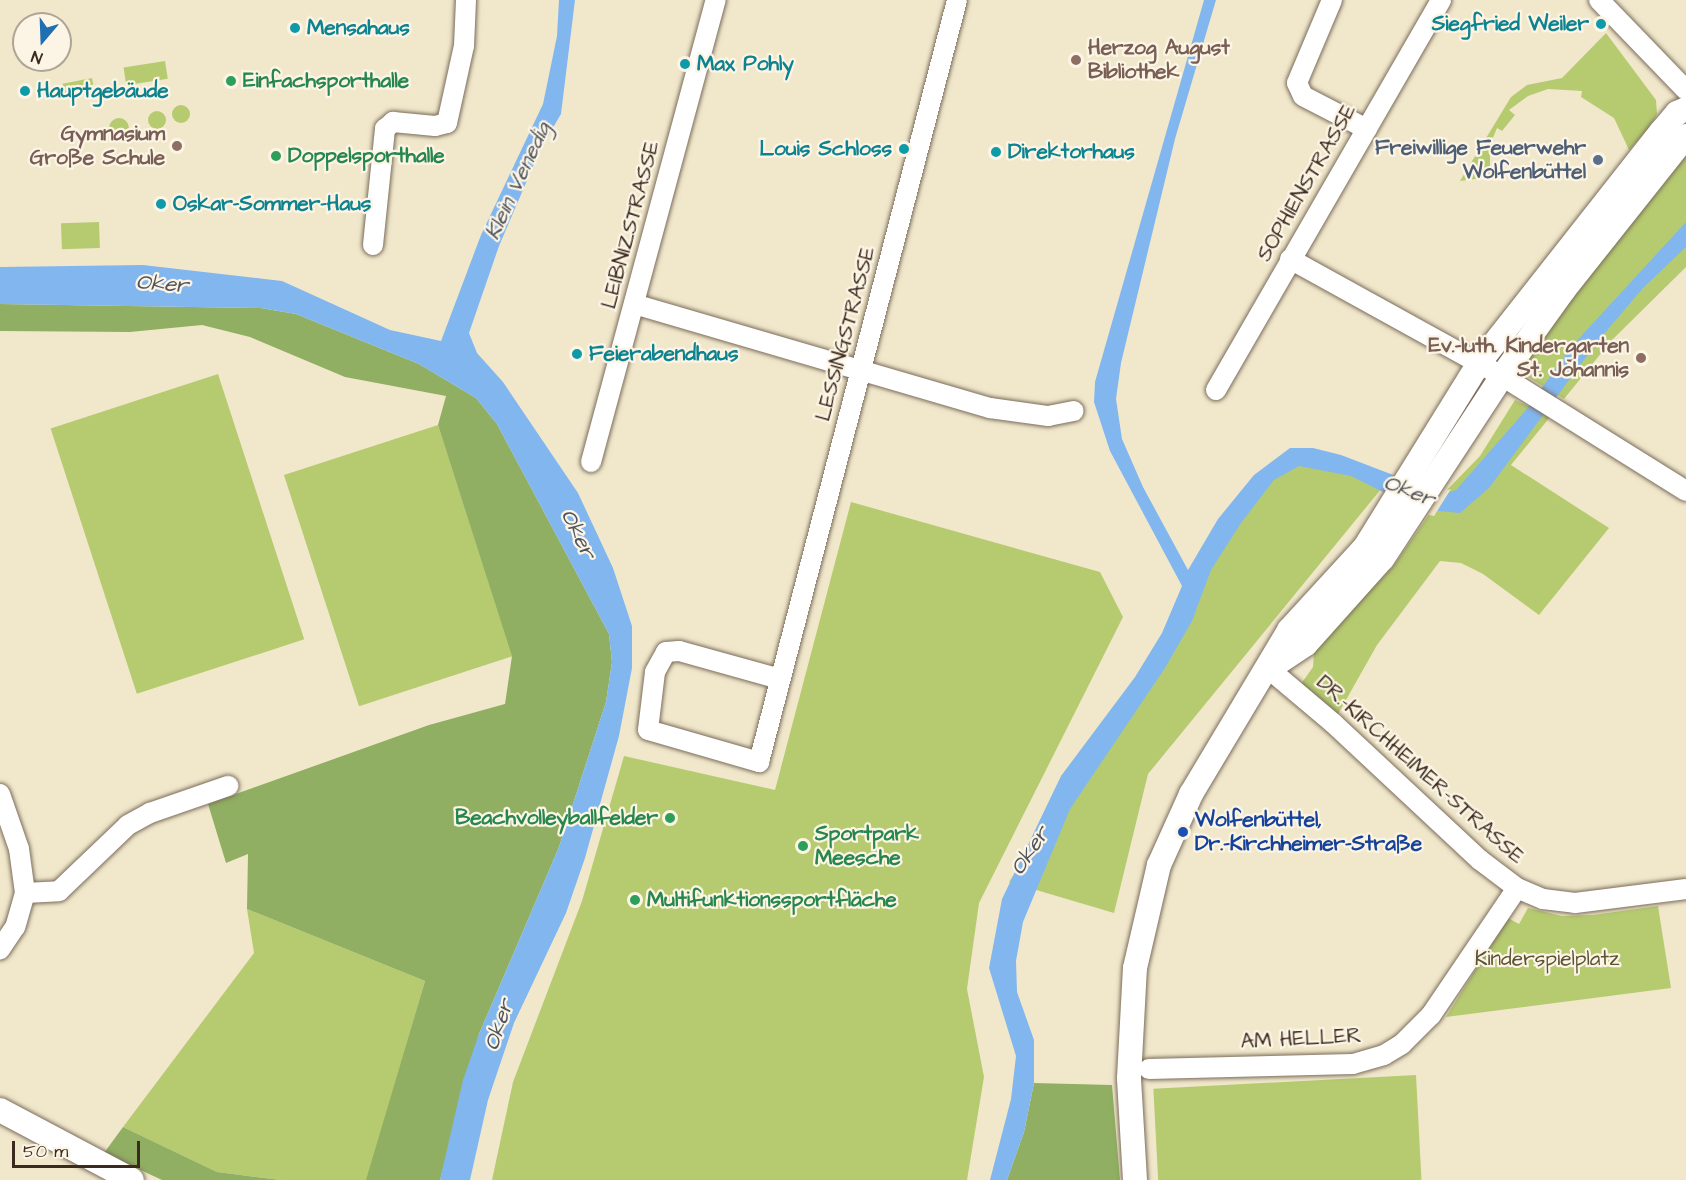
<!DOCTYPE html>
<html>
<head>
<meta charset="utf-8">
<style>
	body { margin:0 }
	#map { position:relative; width:1686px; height:1180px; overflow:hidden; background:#f1e8cc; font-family:"Architects Daughter",sans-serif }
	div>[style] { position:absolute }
	.green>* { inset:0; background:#b6cb70; transform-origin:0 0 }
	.round { border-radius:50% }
	.forest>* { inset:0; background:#90af62 }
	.water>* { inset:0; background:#82b6ef }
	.pier>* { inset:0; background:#f1e8cc }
	.roads { filter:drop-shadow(0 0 2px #7b6c5b) drop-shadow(0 0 2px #7b6c5b) }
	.minor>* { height:20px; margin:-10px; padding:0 10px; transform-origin:10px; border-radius:10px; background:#fff }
	.major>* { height:24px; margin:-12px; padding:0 12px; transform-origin:12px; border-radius:12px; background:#fff }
	.dots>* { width:16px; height:16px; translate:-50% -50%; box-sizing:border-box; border:3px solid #fcf5e5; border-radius:50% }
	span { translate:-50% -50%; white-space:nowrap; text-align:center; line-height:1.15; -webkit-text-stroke:4.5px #fcf5e5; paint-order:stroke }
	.culture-label { font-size:21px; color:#0d838f; font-weight:700 }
	.right { translate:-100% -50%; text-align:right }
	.left { translate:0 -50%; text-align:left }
	.education-label { font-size:21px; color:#785e54; font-weight:700 }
	.leisure-label { font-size:21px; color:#27864d; font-weight:700 }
	.service-label { font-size:21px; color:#4e5e75; font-weight:700 }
	.street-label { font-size:21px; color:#3b2a1e }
	.transit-label { font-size:21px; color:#164399; font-weight:700 }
	.park-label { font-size:21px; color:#5a5232 }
	.water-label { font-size:22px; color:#50545d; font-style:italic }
	.north { position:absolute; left:12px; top:12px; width:60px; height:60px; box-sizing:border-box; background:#fcf5e5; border:2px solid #afa495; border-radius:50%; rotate:199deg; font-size:16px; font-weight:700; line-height:24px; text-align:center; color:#3b2a1e }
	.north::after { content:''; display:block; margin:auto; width:21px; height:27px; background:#1f6fb2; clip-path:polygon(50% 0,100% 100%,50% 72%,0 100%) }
	.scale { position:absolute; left:12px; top:1141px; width:128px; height:27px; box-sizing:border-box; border:3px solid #3b2a1e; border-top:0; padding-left:8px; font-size:18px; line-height:21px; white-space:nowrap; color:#3b2a1e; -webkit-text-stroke:4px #fcf5e5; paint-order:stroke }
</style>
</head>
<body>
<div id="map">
	<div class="green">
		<i style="clip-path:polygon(1606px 33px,1656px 100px,1657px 114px,1650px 127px,1629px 150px,1614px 118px,1581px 97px,1582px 91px,1548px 89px,1528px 96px,1509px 110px,1515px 115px,1502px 131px,1497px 128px,1490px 145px,1490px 177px,1460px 181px,1511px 97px,1527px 85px,1562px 78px)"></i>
		<i style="left:165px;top:61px;width:18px;height:42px;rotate:81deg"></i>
		<i style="left:92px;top:78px;width:15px;height:30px;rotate:79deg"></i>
		<i class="round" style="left:172px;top:105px;width:18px;height:18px"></i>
		<i class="round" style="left:148px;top:111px;width:18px;height:18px"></i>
		<i class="round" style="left:109px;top:118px;width:20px;height:20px"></i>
		<i style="clip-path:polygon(1686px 155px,1686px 267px,1611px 341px,1564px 399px,1520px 372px,1522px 359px)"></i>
		<i style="left:99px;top:222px;width:26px;height:38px;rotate:88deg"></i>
		<i style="left:218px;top:374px;width:279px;height:176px;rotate:72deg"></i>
		<i style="clip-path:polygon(1515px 400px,1550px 417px,1511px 465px,1609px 528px,1539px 615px,1483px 574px,1461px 563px,1440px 561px,1377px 645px,1333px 723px,1296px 691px,1313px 667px,1314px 651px,1395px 564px,1443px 494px,1480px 456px)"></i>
		<i style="left:438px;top:425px;width:243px;height:162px;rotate:72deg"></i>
		<i style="clip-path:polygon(1319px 457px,1386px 483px,1148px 774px,1114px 913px,1009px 882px,1168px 637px,1187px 588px,1287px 461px)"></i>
		<i style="clip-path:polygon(851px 502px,1100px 572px,1123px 617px,979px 903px,967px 989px,984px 1077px,967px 1180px,492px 1180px,513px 1082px,582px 901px,624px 756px,775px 790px)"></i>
		<i style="clip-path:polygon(1658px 906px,1671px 988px,1446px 1017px,1508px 918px,1519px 924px,1528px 908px,1562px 916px,1593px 915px)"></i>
		<i style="clip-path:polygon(247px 909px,425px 981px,367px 1180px,281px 1180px,217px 1172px,123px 1127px,254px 953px)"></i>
		<i style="left:1416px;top:1075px;width:105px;height:263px;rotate:87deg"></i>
	</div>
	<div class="forest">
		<i style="clip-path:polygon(0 304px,261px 308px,296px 314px,419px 364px,476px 398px,497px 424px,609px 634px,612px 662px,606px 702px,559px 847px,479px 1034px,440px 1180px,366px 1180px,425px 981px,247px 909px,248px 854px,226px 863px,208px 804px,429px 725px,505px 704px,512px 656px,438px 425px,446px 396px,345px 377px,250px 337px,202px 325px,130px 332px,0 331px)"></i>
		<i style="clip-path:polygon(1034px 1083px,1112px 1085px,1120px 1180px,1007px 1180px,1024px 1132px)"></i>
		<i style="clip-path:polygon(123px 1127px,217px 1172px,281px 1180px,162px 1180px,104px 1153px)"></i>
	</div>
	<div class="water">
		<i style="clip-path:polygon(559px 0,575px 0,561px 114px,540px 150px,499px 246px,469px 333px,477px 353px,503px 382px,578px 493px,613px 568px,632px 626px,632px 668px,619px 736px,585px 858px,566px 913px,514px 1023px,488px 1100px,470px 1180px,440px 1180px,463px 1080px,479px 1034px,559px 847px,606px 702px,612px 662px,609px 634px,497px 424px,476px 398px,419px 364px,296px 314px,261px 308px,0 304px,0 267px,143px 265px,282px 281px,390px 330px,441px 341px,481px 235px,543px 104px,557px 36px)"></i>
		<i style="clip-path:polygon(1204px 0,1216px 0,1175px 139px,1121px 363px,1116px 399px,1122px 439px,1143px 487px,1188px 570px,1218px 519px,1254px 475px,1290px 448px,1313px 448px,1341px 455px,1443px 494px,1456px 490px,1526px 410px,1572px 346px,1686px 222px,1686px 247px,1643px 288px,1598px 341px,1489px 488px,1460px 513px,1417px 509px,1351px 476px,1299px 466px,1274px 480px,1241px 523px,1211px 570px,1192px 621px,1165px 668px,1070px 809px,1023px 922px,1016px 961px,1017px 992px,1034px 1040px,1034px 1083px,1024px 1132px,1007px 1180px,990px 1180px,1011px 1099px,1016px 1056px,989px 968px,1002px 899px,1061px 776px,1135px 677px,1162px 633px,1182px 586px,1110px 451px,1094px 402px,1095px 382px)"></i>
	</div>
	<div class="pier">
		<i style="clip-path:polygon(1397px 472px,1443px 491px,1451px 489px,1434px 516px,1416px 512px,1383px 494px)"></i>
	</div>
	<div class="roads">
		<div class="minor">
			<i style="left:1332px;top:0;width:90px;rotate:112.9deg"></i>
			<i style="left:1297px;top:83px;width:14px;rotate:65deg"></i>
			<i style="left:1303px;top:96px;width:72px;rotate:27.3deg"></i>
			<i style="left:1599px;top:0;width:125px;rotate:46deg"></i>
			<i style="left:373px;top:245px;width:117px;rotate:-84.1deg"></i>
			<i style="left:385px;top:129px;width:11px;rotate:-41deg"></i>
			<i style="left:393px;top:122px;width:42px;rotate:5.4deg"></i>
			<i style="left:435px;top:126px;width:12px;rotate:-14deg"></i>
			<i style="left:447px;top:123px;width:79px;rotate:-77.6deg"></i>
			<i style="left:464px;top:46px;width:46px;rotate:-87.5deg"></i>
			<i style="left:1290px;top:259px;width:242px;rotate:28.9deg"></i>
			<i style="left:1502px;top:376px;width:217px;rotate:32deg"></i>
			<i style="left:634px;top:304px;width:371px;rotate:16.3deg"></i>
			<i style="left:990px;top:408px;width:59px;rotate:7.9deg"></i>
			<i style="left:1048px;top:416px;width:26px;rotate:-11deg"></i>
			<i style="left:1216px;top:390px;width:450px;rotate:-60deg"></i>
			<i style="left:591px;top:462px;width:479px;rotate:-74.9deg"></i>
			<i style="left:1269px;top:669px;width:84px;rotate:40.2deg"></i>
			<i style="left:1333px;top:723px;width:201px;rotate:43deg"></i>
			<i style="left:1480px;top:860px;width:46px;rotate:37.1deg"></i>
			<i style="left:1517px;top:888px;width:28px;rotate:23deg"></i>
			<i style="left:1543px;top:899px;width:32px;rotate:7deg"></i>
			<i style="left:1575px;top:903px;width:112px;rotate:-7.2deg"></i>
			<i style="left:780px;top:679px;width:105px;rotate:-164.5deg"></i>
			<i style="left:679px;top:651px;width:13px;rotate:176deg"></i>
			<i style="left:666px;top:652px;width:23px;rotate:119deg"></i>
			<i style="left:655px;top:672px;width:58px;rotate:96.9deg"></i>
			<i style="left:648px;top:730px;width:116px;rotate:16.1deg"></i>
			<i style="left:759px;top:762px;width:787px;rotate:-75.43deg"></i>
			<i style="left:0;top:794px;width:58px;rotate:70.9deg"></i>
			<i style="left:19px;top:849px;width:44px;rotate:82.2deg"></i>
			<i style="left:25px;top:893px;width:35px;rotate:106deg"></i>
			<i style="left:15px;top:927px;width:27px;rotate:124deg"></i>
			<i style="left:25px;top:893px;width:34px;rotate:-3deg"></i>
			<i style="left:59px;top:891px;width:95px;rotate:-43.7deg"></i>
			<i style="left:128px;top:825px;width:25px;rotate:-29deg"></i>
			<i style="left:150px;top:813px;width:83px;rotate:-19.1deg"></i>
			<i style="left:1149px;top:1069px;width:204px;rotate:-1.4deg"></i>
			<i style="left:1353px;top:1064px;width:32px;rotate:-16deg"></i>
			<i style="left:1384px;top:1055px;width:21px;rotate:-31deg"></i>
			<i style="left:1402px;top:1044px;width:41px;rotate:-45deg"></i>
			<i style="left:1431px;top:1015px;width:153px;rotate:-55.9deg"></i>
		</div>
		<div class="major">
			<i style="left:1270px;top:668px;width:43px;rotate:-33.7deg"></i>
			<i style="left:1306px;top:644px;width:115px;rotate:-48.2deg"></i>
			<i style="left:1383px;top:558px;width:217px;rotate:-56.8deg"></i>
			<i style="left:1502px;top:376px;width:105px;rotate:-54.3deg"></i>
			<i style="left:1563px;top:291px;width:198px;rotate:-51.6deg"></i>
			<i style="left:0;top:1110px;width:149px;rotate:27.9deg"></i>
			<i style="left:1135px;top:1180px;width:102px;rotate:-93.4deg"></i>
			<i style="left:1129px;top:1078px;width:110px;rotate:-86.9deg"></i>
			<i style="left:1135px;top:968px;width:106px;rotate:-76.9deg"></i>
			<i style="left:1159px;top:865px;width:78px;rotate:-65.7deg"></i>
			<i style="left:1191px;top:794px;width:191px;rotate:-59.1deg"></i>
			<i style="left:1289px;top:630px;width:113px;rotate:-47.5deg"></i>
			<i style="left:1365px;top:547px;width:216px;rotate:-58.2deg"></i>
			<i style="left:1479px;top:363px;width:294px;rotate:-51.8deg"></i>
			<i style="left:1661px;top:132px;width:25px;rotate:-50deg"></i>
			<i style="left:1677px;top:113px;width:10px;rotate:-24deg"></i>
		</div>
	</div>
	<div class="dots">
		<i style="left:1601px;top:24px;background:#0f9aa8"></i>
		<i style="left:295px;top:28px;background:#0f9aa8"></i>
		<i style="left:1076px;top:60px;background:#8d6e63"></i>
		<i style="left:685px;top:64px;background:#0f9aa8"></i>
		<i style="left:231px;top:81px;background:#2e9e5b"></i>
		<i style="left:25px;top:91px;background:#0f9aa8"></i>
		<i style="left:177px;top:146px;background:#8d6e63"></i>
		<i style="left:904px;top:149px;background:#0f9aa8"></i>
		<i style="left:996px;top:152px;background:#0f9aa8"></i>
		<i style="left:276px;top:156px;background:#2e9e5b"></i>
		<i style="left:1598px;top:160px;background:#5c6f8a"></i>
		<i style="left:161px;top:204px;background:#0f9aa8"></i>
		<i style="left:577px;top:354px;background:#0f9aa8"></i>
		<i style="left:1641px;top:358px;background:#8d6e63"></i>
		<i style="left:670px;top:818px;background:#2e9e5b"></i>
		<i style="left:1183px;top:832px;background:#1a4fb4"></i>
		<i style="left:803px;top:846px;background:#2e9e5b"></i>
		<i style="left:635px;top:900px;background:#2e9e5b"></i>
	</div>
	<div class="culture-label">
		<span class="right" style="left:1589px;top:24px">Siegfried Weiler</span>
		<span class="left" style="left:307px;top:28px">Mensahaus</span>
		<span class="left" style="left:697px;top:64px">Max Pohly</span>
		<span class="left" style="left:37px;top:91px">Hauptgebäude</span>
		<span class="right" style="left:892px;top:149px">Louis Schloss</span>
		<span class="left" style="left:1008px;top:152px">Direktorhaus</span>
		<span class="left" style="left:173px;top:204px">Oskar-Sommer-Haus</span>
		<span class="left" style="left:589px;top:354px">Feierabendhaus</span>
	</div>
	<div class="education-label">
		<span class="left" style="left:1088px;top:60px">Herzog August<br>Bibliothek</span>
		<span class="right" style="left:165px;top:146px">Gymnasium<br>Große Schule</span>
		<span class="right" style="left:1629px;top:358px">Ev.-luth. Kindergarten<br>St. Johannis</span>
	</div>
	<div class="leisure-label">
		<span class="left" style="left:243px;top:81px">Einfachsporthalle</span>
		<span class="left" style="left:288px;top:156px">Doppelsporthalle</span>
		<span class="right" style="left:658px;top:818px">Beachvolleyballfelder</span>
		<span class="left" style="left:815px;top:846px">Sportpark<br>Meesche</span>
		<span class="left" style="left:647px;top:900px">Multifunktionssportfläche</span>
	</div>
	<div class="service-label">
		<span class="right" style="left:1586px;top:160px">Freiwillige Feuerwehr<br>Wolfenbüttel</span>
	</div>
	<div class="street-label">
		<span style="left:1307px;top:183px;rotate:-60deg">SOPHIENSTRASSE</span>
		<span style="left:631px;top:225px;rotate:-75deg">LEIBNIZSTRASSE</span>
		<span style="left:846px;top:334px;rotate:-75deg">LESSINGSTRASSE</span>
		<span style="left:1420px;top:770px;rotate:42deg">DR.-KIRCHHEIMER-STRASSE</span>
		<span style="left:1301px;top:1039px;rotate:-3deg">AM HELLER</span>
	</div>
	<div class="transit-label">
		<span class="left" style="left:1195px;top:832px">Wolfenbüttel,<br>Dr.-Kirchheimer-Straße</span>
	</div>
	<div class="park-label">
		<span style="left:1547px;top:959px">Kinderspielplatz</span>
	</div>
	<div class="water-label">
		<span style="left:518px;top:181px;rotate:-65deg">Klein Venedig</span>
		<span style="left:162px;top:284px;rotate:4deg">Oker</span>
		<span style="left:1409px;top:491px;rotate:21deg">Oker</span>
		<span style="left:578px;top:534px;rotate:63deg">Oker</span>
		<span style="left:1030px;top:851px;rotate:-57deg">Oker</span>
		<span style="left:499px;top:1025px;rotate:-72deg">Oker</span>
	</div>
	<div class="north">N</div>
	<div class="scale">50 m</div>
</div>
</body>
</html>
